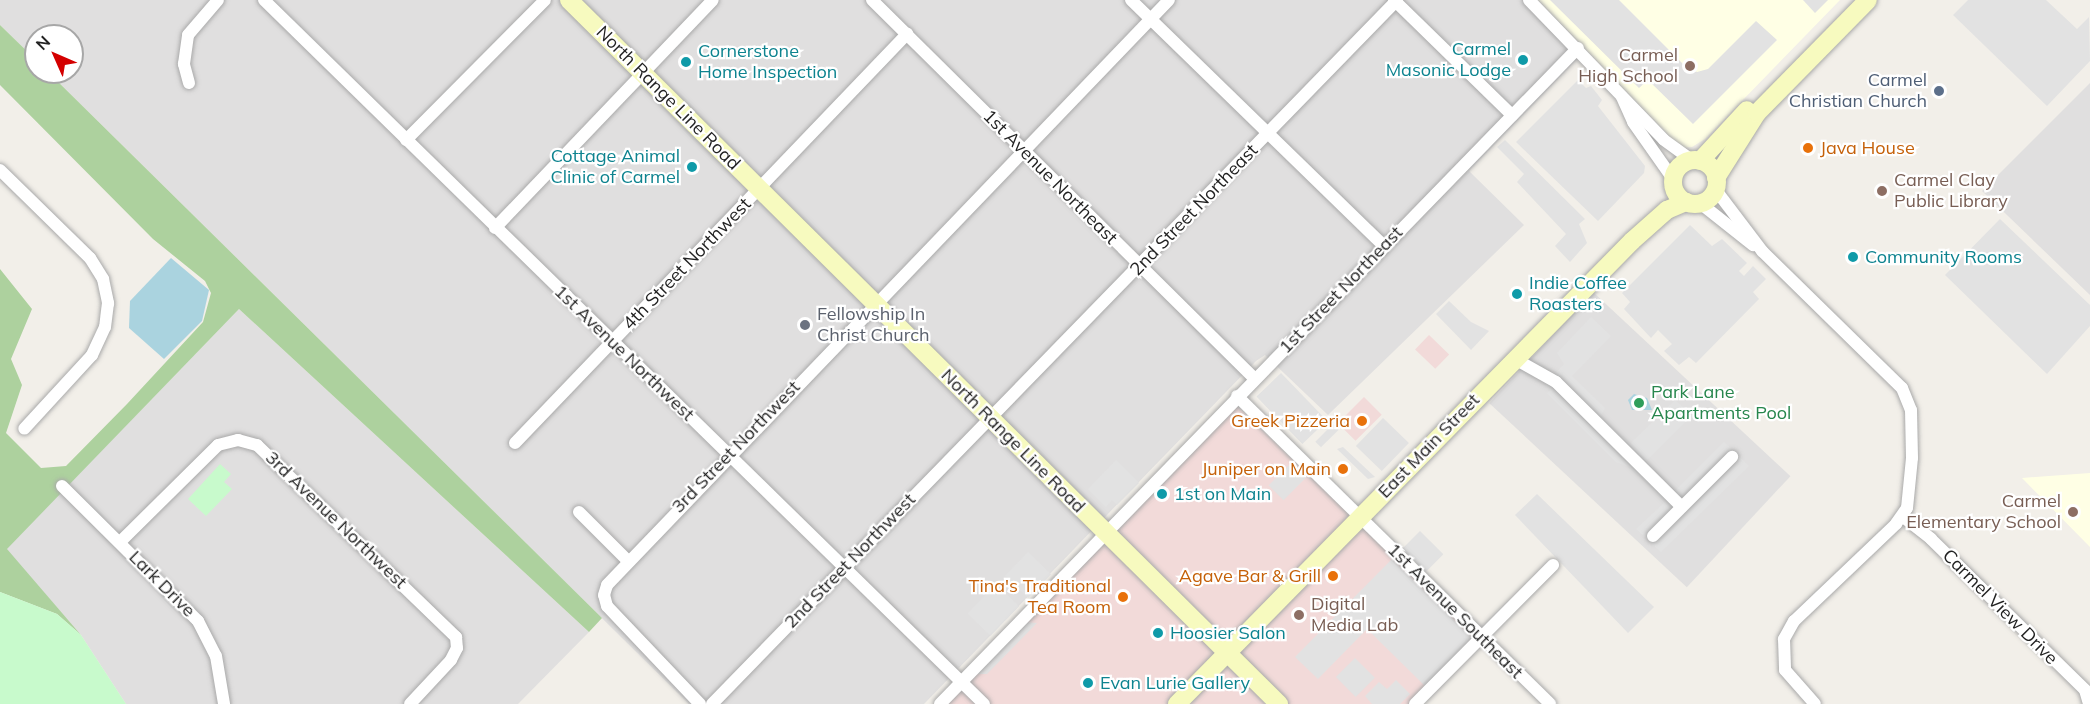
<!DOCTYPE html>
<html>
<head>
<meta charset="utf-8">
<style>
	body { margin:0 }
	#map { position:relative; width:2090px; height:704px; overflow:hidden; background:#f2efe9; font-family:Mulish,sans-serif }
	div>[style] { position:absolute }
	.residential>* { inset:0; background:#e0dfdf; transform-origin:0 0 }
	.commercial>* { inset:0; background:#f2dad9; transform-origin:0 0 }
	.education>* { inset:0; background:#ffffe5 }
	.forest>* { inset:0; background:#add19e }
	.park>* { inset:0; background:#c8facc }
	.parking>* { inset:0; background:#e2e2e2; transform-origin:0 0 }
	.water>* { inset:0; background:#aad3df }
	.roads { filter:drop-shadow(0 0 2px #a9a9a9) drop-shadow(0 0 2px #a9a9a9) }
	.minor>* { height:12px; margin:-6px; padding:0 6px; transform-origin:6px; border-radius:6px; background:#fff }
	.secondary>* { height:18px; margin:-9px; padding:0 9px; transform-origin:9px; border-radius:9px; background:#f7fabf }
	.secondary>.ring { margin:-9px; padding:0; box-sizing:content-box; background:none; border:18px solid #f7fabf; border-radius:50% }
	.dots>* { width:16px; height:16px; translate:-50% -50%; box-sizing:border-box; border:3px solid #fff; border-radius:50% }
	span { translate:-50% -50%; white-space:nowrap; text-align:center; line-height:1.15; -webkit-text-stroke:4.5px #fff; paint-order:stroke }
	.culture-label { font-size:18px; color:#0d838f }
	.right { translate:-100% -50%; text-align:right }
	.left { translate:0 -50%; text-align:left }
	.education-label { font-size:18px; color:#785e54 }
	.service-label { font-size:18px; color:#4e5e75 }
	.street-label { font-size:18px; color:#222 }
	.food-label { font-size:18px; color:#c56008 }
	.worship-label { font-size:18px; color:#5b616d }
	.leisure-label { font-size:18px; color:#27864d }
	.north { position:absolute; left:24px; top:24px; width:60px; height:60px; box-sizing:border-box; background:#fff; border:2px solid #a7a7a7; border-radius:50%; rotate:315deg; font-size:16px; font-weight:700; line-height:24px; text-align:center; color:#222 }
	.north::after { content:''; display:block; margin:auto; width:21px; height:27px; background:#d40000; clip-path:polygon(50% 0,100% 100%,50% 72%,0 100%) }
</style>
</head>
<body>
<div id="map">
	<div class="residential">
		<i style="clip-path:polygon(0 0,1538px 0,1587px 49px,1469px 171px,1524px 225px,1328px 415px,1265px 355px,1256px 361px,924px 704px,689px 704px,48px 72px,72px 72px,72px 36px,36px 36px,36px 60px,0 25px)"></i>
		<i style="clip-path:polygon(2090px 83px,2090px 295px,1982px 191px)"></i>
		<i style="left:1593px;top:292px;width:270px;height:152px;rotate:43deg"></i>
		<i style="clip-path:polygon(239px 309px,589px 632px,518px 704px,126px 704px,81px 635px,6px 549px)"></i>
	</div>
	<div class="commercial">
		<i style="left:1429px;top:335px;width:28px;height:20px;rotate:44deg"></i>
		<i style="left:1364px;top:397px;width:25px;height:37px;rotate:45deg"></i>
		<i style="clip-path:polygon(1236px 405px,1476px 637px,1412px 704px,948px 704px)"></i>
	</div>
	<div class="education">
		<i style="clip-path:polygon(1538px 0,1840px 0,1705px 139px,1692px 147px,1681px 148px)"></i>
		<i style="clip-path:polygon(2090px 473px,2090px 547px,2022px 478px)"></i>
	</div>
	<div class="forest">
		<i style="clip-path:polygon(0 25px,36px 60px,36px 72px,48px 72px,602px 618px,589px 632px,239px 309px,7px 549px,81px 635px,57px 614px,0 592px,0 269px,32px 309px,11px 359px,22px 385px,6px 433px,41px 468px,66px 466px,127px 404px,203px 322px,211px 293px,205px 281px,153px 239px,0 85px)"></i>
	</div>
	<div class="park">
		<i style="clip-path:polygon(220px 464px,231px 474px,224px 482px,232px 489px,206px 516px,188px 499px)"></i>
		<i style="clip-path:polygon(0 592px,57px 614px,81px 635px,126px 704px,0 704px)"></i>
	</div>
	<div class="parking">
		<i style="clip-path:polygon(1550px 0,1619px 0,1684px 65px,1697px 72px,1708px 69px,1756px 21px,1777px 40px,1693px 124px,1648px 80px,1639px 88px)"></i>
		<i style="clip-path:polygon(1803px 0,1828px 0,1815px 13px)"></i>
		<i style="clip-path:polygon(1968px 0,2046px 0,2077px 29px,2089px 17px,2090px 61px,2047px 106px,1953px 15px)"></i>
		<i style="clip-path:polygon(1578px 80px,1586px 88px,1591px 86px,1602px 100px,1598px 106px,1645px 166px,1644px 173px,1598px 221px,1516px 142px)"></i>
		<i style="clip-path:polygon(1505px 140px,1585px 219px,1579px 224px,1587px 243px,1570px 262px,1555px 246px,1566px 234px,1517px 182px,1524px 174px,1497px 147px)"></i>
		<i style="clip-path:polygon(2000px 219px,2090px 305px,2090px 326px,2047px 374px,1945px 275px)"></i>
		<i style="clip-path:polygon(1690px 225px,1712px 246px,1722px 239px,1747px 263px,1739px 271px,1744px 276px,1753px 266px,1766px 279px,1753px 292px,1759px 299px,1696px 363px,1689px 357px,1679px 365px,1664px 351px,1672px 344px,1658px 330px,1651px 338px,1624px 309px,1630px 302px,1622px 293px)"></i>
		<i style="clip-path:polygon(1449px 301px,1471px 322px,1489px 331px,1471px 350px,1436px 314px)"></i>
		<i style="clip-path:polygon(1591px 317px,1611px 336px,1572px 376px,1605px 408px,1601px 416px,1630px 444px,1675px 400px,1692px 415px,1645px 462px,1674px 492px,1724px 442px,1749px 466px,1661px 552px,1636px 529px,1665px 502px,1632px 468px,1616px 462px,1547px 393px,1551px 390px,1545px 385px,1564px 364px,1557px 353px)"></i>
		<i style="left:1281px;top:373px;width:66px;height:34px;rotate:46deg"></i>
		<i style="left:1383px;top:418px;width:36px;height:39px;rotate:44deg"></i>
		<i style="left:1333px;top:424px;width:8px;height:25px;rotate:45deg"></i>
		<i style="clip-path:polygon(1343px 447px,1375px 477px,1368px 479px,1337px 449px)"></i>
		<i style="clip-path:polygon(1116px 460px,1139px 483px,1117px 505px,1112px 500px,1106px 507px,1088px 489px)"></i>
		<i style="left:1292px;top:462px;width:21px;height:33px;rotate:45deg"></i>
		<i style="clip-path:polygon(1537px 494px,1654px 607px,1628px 633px,1515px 515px)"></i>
		<i style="left:1420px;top:531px;width:33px;height:25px;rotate:45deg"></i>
		<i style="left:1028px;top:552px;width:32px;height:33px;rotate:44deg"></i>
		<i style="clip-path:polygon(1392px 559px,1472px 638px,1425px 686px,1367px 629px,1318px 679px,1295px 657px)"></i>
		<i style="left:996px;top:584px;width:32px;height:41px;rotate:44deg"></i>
		<i style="clip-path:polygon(1026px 622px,1037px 623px,987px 674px,975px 674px)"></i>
		<i style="left:1355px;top:658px;width:28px;height:27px;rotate:45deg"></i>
		<i style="clip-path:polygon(1396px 680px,1410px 694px,1400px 704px,1372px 704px,1365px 696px,1379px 682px,1387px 689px)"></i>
	</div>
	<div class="water">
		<i style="clip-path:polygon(171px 258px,209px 290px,202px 321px,164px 359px,129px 328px,130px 301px)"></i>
		<i style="clip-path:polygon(1634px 394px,1647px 398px,1652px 410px,1632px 410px,1628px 400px)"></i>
	</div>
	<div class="roads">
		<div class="minor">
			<i style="left:264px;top:0;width:1007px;rotate:44.36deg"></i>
			<i style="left:872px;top:0;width:537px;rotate:44.7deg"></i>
			<i style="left:1131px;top:0;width:353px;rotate:44.2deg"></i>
			<i style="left:1394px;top:0;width:165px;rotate:44.3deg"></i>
			<i style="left:1529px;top:0;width:194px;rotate:46deg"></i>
			<i style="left:1664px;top:140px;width:36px;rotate:36deg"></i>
			<i style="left:189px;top:83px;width:20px;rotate:-105deg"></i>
			<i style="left:184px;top:64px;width:29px;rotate:-82deg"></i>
			<i style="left:188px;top:35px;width:46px;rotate:-49.4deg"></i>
			<i style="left:1622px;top:97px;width:27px;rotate:66deg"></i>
			<i style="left:1633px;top:122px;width:70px;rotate:54.9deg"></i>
			<i style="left:406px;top:140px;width:197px;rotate:-45.2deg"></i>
			<i style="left:0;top:170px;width:126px;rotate:44.4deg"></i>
			<i style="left:90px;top:258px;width:25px;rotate:58deg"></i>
			<i style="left:103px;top:279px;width:25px;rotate:78deg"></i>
			<i style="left:108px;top:303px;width:24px;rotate:97deg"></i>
			<i style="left:105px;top:327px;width:31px;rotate:115deg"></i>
			<i style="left:92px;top:355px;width:100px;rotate:132.6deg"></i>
			<i style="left:1715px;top:189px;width:78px;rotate:52.8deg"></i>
			<i style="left:1762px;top:251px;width:196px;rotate:44.4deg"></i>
			<i style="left:1902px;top:388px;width:24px;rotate:68deg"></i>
			<i style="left:1911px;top:410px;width:48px;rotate:88.8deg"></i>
			<i style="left:1912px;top:458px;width:50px;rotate:95.7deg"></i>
			<i style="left:1907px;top:508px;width:19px;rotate:125deg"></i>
			<i style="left:1896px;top:524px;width:141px;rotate:136.4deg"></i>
			<i style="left:1794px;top:621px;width:21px;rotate:119deg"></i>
			<i style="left:1784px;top:639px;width:31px;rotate:88deg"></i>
			<i style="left:1785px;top:670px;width:45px;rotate:48.6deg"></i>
			<i style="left:1700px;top:203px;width:68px;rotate:38.4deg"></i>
			<i style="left:495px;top:228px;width:315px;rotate:-46.3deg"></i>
			<i style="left:1515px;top:359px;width:47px;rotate:29.3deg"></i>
			<i style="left:1556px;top:382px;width:177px;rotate:44.8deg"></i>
			<i style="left:1237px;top:396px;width:439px;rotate:44.5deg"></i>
			<i style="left:515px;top:443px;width:567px;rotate:-46.22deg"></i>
			<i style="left:62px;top:486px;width:192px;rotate:44.8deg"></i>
			<i style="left:198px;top:621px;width:39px;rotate:63deg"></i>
			<i style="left:216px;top:656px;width:49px;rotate:80.5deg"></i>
			<i style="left:579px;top:512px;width:69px;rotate:45deg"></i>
			<i style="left:1902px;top:516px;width:37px;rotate:38deg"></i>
			<i style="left:1931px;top:539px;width:216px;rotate:44.4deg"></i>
			<i style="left:2085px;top:690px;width:15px;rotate:74deg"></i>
			<i style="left:1653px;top:536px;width:112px;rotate:-45deg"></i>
			<i style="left:120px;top:542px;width:138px;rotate:-44.7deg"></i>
			<i style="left:218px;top:445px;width:21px;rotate:-14deg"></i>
			<i style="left:238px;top:440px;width:20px;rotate:15deg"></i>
			<i style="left:257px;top:445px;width:277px;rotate:44deg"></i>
			<i style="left:456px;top:637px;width:11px;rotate:85deg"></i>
			<i style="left:457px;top:648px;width:13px;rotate:117deg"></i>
			<i style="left:451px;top:660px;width:60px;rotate:133deg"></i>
			<i style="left:700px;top:704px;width:135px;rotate:-133.5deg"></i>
			<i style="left:607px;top:606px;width:11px;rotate:-105deg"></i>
			<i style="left:604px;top:595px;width:10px;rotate:-73deg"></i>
			<i style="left:607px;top:585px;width:811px;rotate:-46.15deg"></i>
			<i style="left:712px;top:704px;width:982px;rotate:-45.78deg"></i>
			<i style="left:940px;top:704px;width:915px;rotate:-45.8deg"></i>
			<i style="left:1415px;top:704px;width:196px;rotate:-45.2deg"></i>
		</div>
		<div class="secondary">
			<i style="left:569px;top:0;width:1000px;rotate:44.76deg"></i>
			<i class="ring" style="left:1673px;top:160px;width:26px;height:26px"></i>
			<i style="left:1700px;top:161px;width:69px;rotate:-47.3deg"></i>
			<i style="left:1716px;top:178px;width:77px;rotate:-57.8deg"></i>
			<i style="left:1757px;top:113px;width:158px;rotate:-45.5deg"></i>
			<i style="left:1177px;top:704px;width:649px;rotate:-45.5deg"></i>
			<i style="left:1632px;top:241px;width:47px;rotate:-41.5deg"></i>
			<i style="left:1667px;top:210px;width:21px;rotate:-23deg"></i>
		</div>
	</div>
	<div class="dots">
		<i style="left:1523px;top:60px;background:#0f9aa8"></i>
		<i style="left:686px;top:62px;background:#0f9aa8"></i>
		<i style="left:1690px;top:66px;background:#8d6e63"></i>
		<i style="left:1939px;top:91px;background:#5c6f8a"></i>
		<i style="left:1808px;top:148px;background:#e8710a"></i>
		<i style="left:692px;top:167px;background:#0f9aa8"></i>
		<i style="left:1882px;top:191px;background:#8d6e63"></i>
		<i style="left:1853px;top:257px;background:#0f9aa8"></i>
		<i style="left:1517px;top:294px;background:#0f9aa8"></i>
		<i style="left:805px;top:325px;background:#6b7280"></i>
		<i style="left:1639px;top:403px;background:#2e9e5b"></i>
		<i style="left:1362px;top:421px;background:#e8710a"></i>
		<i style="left:1343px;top:469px;background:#e8710a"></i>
		<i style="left:1162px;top:494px;background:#0f9aa8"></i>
		<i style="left:2073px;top:512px;background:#8d6e63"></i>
		<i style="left:1333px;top:576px;background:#e8710a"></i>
		<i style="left:1123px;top:597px;background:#e8710a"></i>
		<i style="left:1299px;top:615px;background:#8d6e63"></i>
		<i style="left:1158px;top:633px;background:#0f9aa8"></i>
		<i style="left:1088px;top:683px;background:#0f9aa8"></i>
	</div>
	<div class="culture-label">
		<span class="right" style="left:1511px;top:60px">Carmel<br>Masonic Lodge</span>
		<span class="left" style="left:698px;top:62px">Cornerstone<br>Home Inspection</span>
		<span class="right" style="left:680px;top:167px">Cottage Animal<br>Clinic of Carmel</span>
		<span class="left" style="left:1865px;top:257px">Community Rooms</span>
		<span class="left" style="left:1529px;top:294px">Indie Coffee<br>Roasters</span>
		<span class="left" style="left:1174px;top:494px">1st on Main</span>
		<span class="left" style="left:1170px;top:633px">Hoosier Salon</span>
		<span class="left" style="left:1100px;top:683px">Evan Lurie Gallery</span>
	</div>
	<div class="education-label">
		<span class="right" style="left:1678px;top:66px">Carmel<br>High School</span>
		<span class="left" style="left:1894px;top:191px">Carmel Clay<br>Public Library</span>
		<span class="right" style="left:2061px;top:512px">Carmel<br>Elementary School</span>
		<span class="left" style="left:1311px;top:615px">Digital<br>Media Lab</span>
	</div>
	<div class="service-label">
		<span class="right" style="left:1927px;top:91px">Carmel<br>Christian Church</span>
	</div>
	<div class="street-label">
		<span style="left:668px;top:98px;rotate:45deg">North Range Line Road</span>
		<span style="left:1050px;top:177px;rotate:45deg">1st Avenue Northeast</span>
		<span style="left:1194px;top:210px;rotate:-46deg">2nd Street Northeast</span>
		<span style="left:687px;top:264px;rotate:-46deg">4th Street Northwest</span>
		<span style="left:1341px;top:290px;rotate:-46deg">1st Street Northeast</span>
		<span style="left:624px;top:353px;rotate:44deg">1st Avenue Northwest</span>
		<span style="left:1013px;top:441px;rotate:45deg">North Range Line Road</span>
		<span style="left:1429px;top:446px;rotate:-46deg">East Main Street</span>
		<span style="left:736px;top:447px;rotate:-46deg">3rd Street Northwest</span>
		<span style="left:336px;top:520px;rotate:44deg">3rd Avenue Northwest</span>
		<span style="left:850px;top:561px;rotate:-46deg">2nd Street Northwest</span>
		<span style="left:162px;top:584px;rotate:45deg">Lark Drive</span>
		<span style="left:2000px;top:607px;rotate:45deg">Carmel View Drive</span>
		<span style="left:1455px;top:611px;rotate:45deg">1st Avenue Southeast</span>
	</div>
	<div class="food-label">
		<span class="left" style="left:1820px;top:148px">Java House</span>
		<span class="right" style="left:1350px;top:421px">Greek Pizzeria</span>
		<span class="right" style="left:1331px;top:469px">Juniper on Main</span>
		<span class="right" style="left:1321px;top:576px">Agave Bar &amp; Grill</span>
		<span class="right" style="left:1111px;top:597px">Tina's Traditional<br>Tea Room</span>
	</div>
	<div class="worship-label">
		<span class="left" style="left:817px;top:325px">Fellowship In<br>Christ Church</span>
	</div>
	<div class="leisure-label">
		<span class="left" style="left:1651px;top:403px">Park Lane<br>Apartments Pool</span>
	</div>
	<div class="north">N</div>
</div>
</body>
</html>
